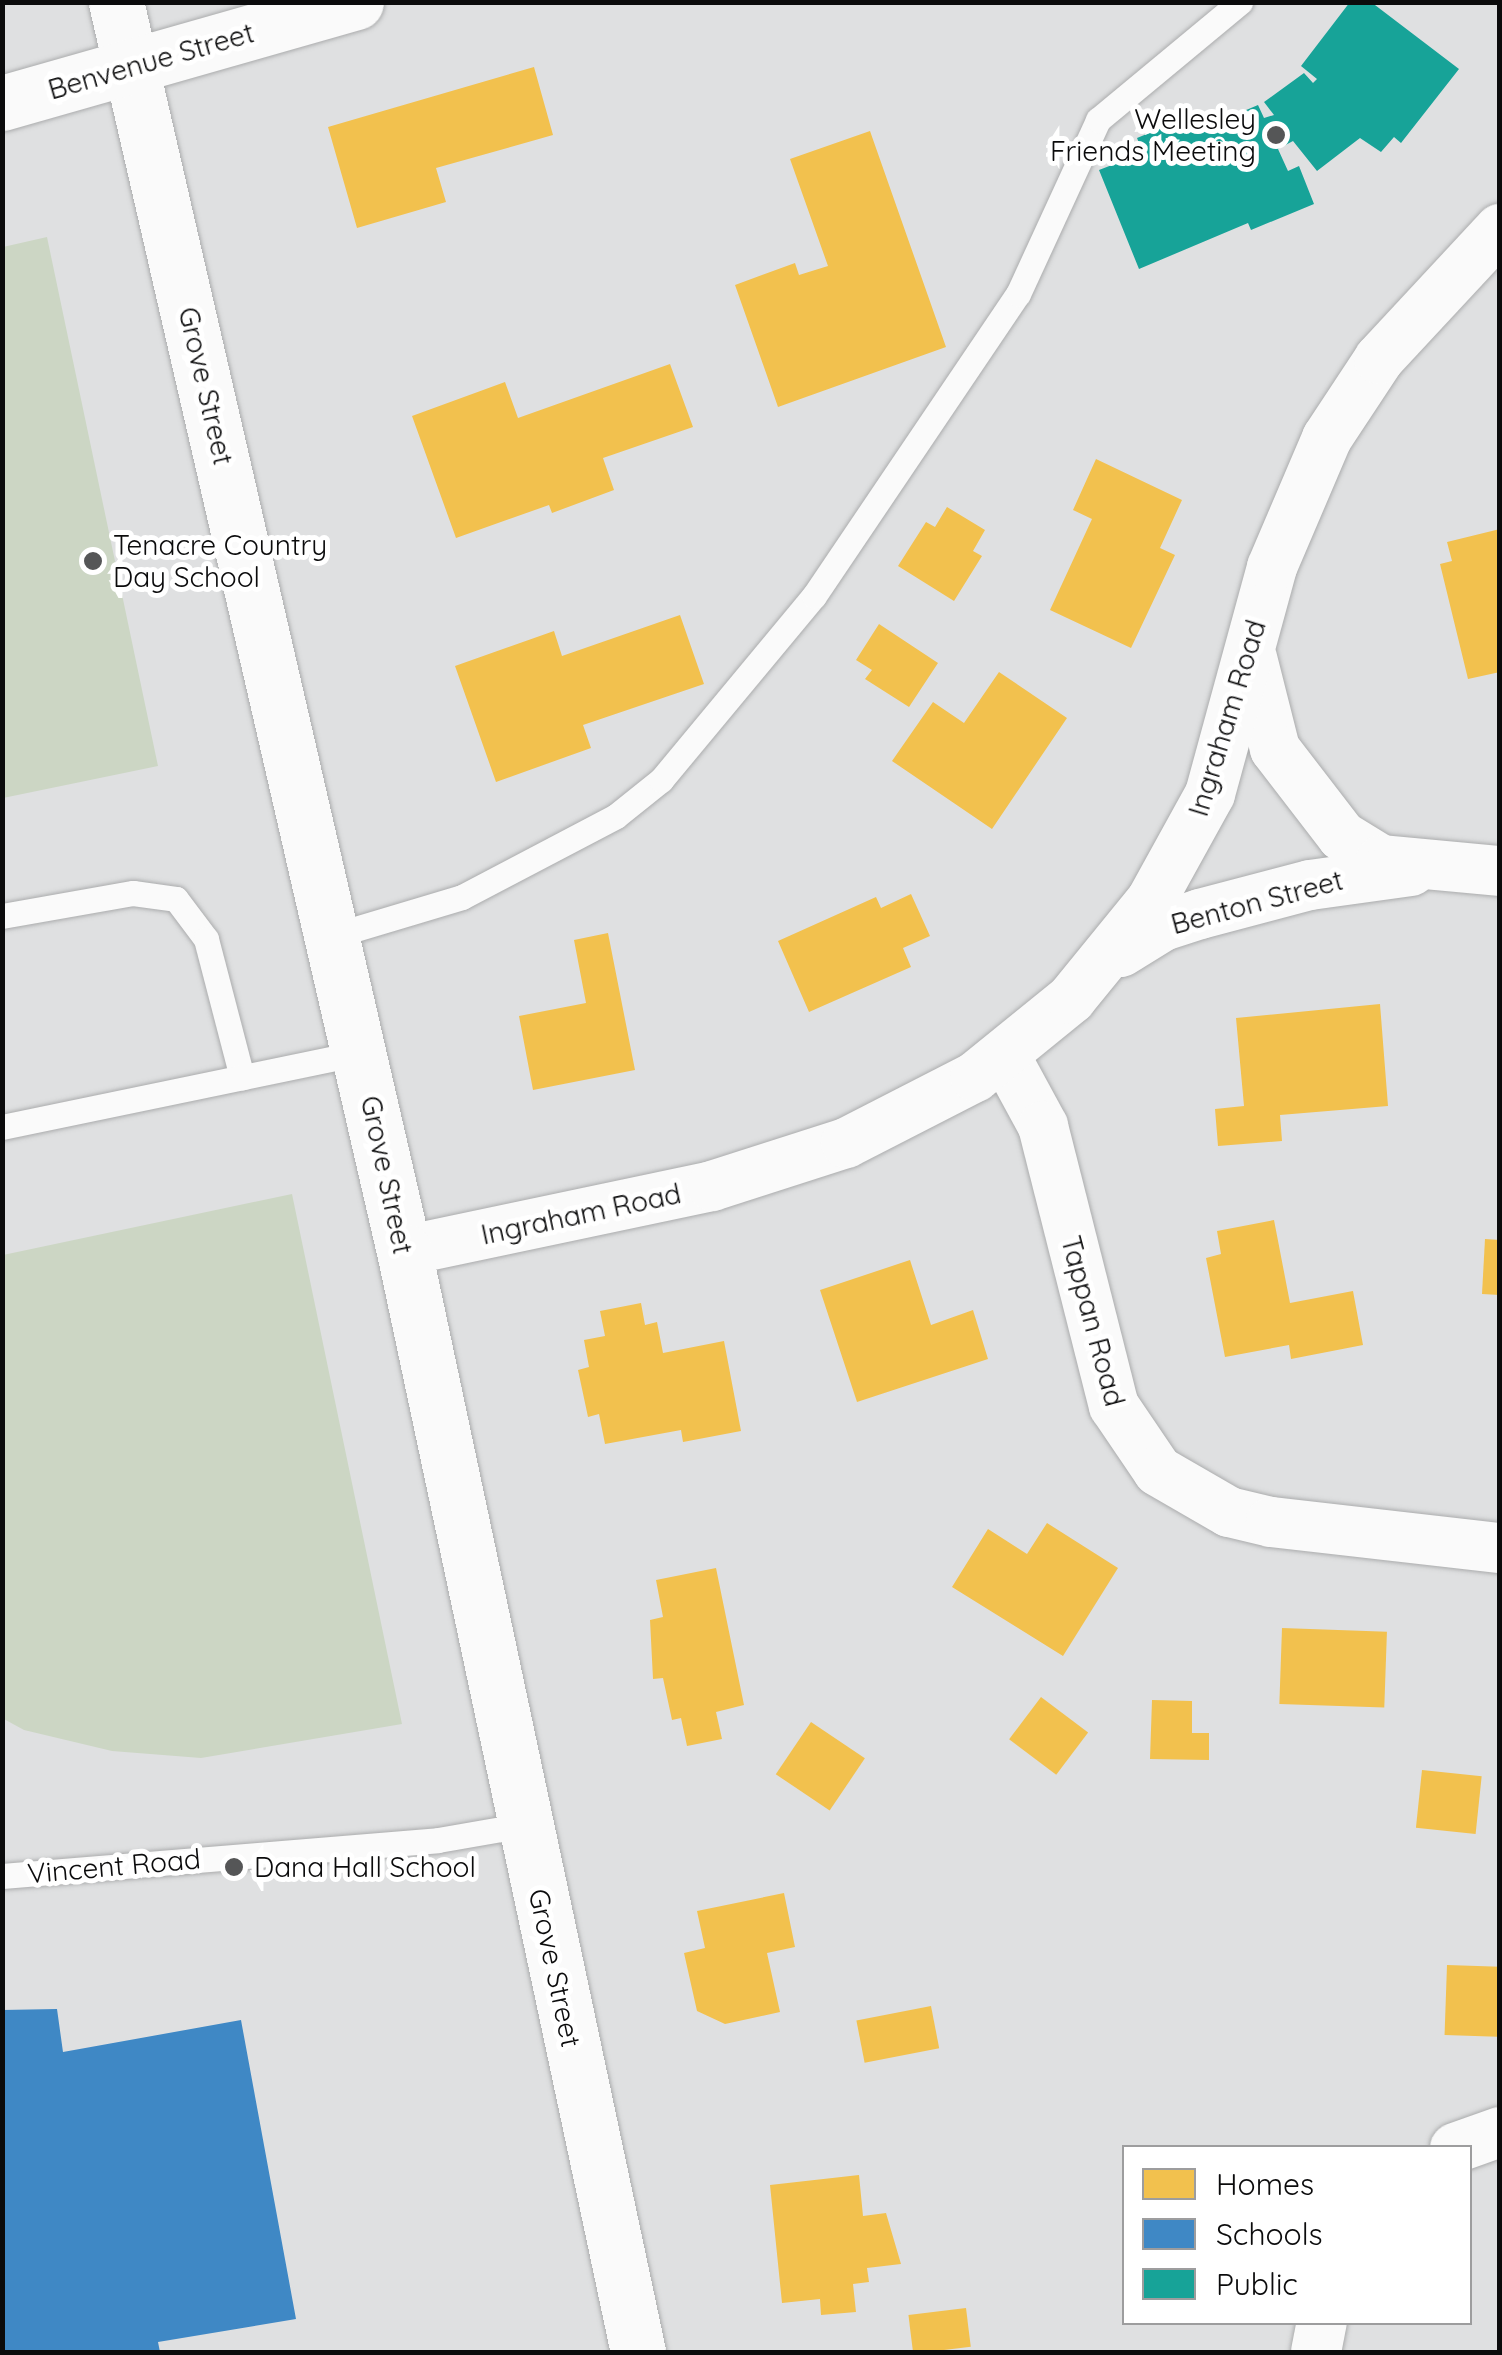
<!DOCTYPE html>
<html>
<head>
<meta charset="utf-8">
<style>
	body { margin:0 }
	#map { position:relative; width:1502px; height:2355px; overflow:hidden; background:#dfe0e1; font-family:Quicksand,sans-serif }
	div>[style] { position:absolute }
	.green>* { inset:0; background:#ccd6c4 }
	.homes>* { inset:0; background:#f2c14e; transform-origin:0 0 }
	.schools>* { inset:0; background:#3f88c5 }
	.public>* { inset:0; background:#17a398 }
	.roads { filter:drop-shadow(0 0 2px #abacad) drop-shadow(0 0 2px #abacad) }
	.service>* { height:25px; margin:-12.5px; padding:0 12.5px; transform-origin:12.5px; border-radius:12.5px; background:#fafafa }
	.minor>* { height:50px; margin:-25px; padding:0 25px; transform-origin:25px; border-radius:25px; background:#fafafa }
	.tertiary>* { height:55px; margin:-27.5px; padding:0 27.5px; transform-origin:27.5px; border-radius:27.5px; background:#fafafa }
	.dots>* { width:28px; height:28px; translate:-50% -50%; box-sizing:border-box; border:5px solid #fff; border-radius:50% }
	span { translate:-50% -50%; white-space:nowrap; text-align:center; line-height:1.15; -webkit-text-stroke:10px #fff; paint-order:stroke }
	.street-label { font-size:28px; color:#0b0b0c }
	.poi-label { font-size:28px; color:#0b0b0c }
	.right { translate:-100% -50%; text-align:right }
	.left { translate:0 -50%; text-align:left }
	.frame { position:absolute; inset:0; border:5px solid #0b0b0c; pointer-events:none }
	.legend { position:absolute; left:1122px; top:2145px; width:350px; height:180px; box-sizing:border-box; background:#fff; border:2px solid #9d9d9e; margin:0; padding:12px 18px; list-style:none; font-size:30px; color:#0b0b0c }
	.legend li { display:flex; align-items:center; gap:20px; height:50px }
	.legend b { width:50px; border:2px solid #9d9d9e }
</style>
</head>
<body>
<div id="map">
	<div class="green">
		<i style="clip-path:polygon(47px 237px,158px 766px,3px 798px,3px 247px)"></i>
		<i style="clip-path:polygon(292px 1194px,402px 1724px,201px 1758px,112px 1751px,24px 1730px,2px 1718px,3px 1255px)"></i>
	</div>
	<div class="homes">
		<i style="clip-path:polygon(534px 67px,553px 135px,436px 168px,446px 202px,357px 228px,328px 127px)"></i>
		<i style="clip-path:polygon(870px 131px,946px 347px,778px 407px,735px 285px,795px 263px,799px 275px,828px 266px,790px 159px)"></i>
		<i style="clip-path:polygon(670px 364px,693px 427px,603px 458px,614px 490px,552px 513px,549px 505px,456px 538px,412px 416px,505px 382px,518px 418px)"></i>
		<i style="clip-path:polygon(1096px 459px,1182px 500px,1160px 548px,1175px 555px,1131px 648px,1050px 610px,1092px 519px,1073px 510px)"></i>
		<i style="clip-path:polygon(947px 507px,985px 530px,973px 551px,982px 556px,954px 601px,898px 566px,926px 522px,935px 527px)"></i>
		<i style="clip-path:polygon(1500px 529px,1500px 672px,1468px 679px,1440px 564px,1452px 561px,1447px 542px)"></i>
		<i style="clip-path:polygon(680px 615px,704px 684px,583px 725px,591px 748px,496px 782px,455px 666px,554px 631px,562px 656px)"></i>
		<i style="clip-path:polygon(879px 624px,938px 663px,909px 707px,865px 679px,872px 670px,856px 660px)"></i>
		<i style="clip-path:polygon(999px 672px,1067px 718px,992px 829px,892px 761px,933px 702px,964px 723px)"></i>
		<i style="clip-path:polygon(911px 894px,930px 936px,903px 948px,911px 967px,809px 1012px,778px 941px,876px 897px,881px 908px)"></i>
		<i style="clip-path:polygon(608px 933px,635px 1070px,533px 1090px,519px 1016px,586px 1003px,574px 940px)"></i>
		<i style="clip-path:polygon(1380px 1004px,1388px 1106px,1280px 1115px,1282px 1141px,1218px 1146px,1215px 1109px,1244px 1106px,1236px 1018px)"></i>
		<i style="clip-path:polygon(1274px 1220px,1290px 1303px,1353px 1291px,1363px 1345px,1291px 1359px,1289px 1345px,1225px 1357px,1206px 1258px,1221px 1254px,1217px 1231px)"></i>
		<i style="clip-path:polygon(1485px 1239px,1500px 1240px,1500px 1295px,1482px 1294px)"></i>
		<i style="clip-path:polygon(910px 1260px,931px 1325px,973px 1310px,988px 1359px,857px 1402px,820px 1290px)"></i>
		<i style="clip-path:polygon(641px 1303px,645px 1325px,657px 1322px,663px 1353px,724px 1341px,741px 1431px,683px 1442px,681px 1430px,605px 1444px,599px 1414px,588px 1417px,578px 1370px,589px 1367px,584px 1340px,605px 1336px,600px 1311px)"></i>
		<i style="clip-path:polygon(1047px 1523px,1118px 1568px,1063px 1656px,952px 1587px,988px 1529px,1027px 1554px)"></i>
		<i style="clip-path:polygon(716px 1568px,744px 1705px,716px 1712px,722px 1739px,687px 1746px,681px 1718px,672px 1720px,663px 1678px,653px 1679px,650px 1620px,663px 1617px,656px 1580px)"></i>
		<i style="left:1282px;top:1628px;width:105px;height:76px;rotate:2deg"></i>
		<i style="left:1041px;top:1697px;width:59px;height:53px;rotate:37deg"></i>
		<i style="clip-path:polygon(1152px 1700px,1192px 1701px,1192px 1733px,1209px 1733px,1209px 1760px,1150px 1759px)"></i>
		<i style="left:811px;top:1722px;width:65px;height:63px;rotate:34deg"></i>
		<i style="left:1422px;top:1770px;width:60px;height:58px;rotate:6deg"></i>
		<i style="clip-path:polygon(784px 1893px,795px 1947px,767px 1953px,780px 2012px,725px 2024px,697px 2011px,684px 1953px,705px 1948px,697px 1911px)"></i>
		<i style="left:1447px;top:1965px;width:53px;height:70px;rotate:2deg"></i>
		<i style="left:931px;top:2006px;width:43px;height:76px;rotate:79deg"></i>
		<i style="clip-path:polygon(859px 2175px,863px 2216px,886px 2213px,901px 2264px,867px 2268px,869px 2282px,853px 2284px,856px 2312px,821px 2315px,820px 2299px,782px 2303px,770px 2185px)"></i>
		<i style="left:966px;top:2308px;width:39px;height:58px;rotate:83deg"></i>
	</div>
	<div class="schools">
		<i style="clip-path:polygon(57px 2009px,63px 2052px,241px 2020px,296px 2319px,158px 2342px,160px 2352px,2px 2352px,2px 2010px)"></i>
	</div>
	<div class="public">
		<i style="clip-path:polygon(1350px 2px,1371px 2px,1459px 69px,1401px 143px,1394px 137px,1381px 152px,1360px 138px,1317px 171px,1293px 141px,1278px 149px,1288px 171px,1299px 166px,1314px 204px,1251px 230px,1248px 223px,1139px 269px,1099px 170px,1143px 153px,1137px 138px,1186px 118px,1192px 133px,1258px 105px,1264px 118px,1274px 115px,1264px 102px,1304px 73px,1313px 83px,1317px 79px,1301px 66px)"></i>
	</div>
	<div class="roads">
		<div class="service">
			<i style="left:2px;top:916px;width:133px;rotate:-10deg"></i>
			<i style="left:133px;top:893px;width:43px;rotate:7.9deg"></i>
			<i style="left:176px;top:899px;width:50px;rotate:53.1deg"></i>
			<i style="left:206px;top:939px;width:143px;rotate:75.4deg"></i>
			<i style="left:332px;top:936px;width:136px;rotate:-16.7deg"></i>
			<i style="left:462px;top:897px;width:174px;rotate:-27.7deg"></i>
			<i style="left:616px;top:816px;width:58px;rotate:-38.7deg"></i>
			<i style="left:661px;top:780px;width:239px;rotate:-50.3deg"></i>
			<i style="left:814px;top:596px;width:364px;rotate:-56deg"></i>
			<i style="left:1018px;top:294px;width:192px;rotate:-65.3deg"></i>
			<i style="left:1098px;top:120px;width:185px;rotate:-39.7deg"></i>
			<i style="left:2px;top:1127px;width:366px;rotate:-11.7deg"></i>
			<i style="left:2px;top:1876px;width:437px;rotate:-4.7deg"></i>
			<i style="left:438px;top:1840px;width:87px;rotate:-9.9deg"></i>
		</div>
		<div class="minor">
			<i style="left:1252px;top:658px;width:94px;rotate:75.8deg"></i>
			<i style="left:1275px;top:749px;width:110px;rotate:52.4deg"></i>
			<i style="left:1342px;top:836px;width:46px;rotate:31.6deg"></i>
			<i style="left:1381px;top:860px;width:120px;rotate:5.3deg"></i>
			<i style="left:1121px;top:952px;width:49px;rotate:-31.8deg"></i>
			<i style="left:1163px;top:926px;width:39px;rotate:-18deg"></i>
			<i style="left:1200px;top:914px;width:114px;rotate:-14.8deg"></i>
			<i style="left:1310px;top:885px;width:102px;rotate:-7.9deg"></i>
			<i style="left:1005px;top:1056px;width:80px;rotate:61.5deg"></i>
			<i style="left:1043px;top:1126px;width:289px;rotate:75.8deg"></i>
			<i style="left:1114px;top:1406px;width:78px;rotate:55.9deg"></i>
			<i style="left:1158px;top:1471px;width:82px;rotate:30deg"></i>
			<i style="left:1229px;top:1512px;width:43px;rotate:13.4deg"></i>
			<i style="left:1271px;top:1522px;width:230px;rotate:6.5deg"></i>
			<i style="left:404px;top:1251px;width:315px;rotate:-11.9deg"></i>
			<i style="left:712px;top:1186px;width:141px;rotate:-17.8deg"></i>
			<i style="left:846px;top:1143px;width:145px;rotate:-27.1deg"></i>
			<i style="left:975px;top:1077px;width:124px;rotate:-39.1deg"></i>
			<i style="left:1071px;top:999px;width:127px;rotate:-50.8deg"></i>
			<i style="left:1151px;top:901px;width:122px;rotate:-61.1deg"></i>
			<i style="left:1210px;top:794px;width:235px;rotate:-74.7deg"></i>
			<i style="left:1272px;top:567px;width:140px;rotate:-66.9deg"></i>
			<i style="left:1327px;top:438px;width:95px;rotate:-56.6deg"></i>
			<i style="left:1379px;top:359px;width:178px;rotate:-47.1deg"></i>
			<i style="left:1455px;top:2148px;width:48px;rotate:-19.6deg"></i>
			<i style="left:1316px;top:2352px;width:31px;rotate:-79deg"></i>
		</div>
		<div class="tertiary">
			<i style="left:116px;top:2px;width:1282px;rotate:77.02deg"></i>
			<i style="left:404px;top:1251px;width:1126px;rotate:78deg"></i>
			<i style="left:2px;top:103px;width:368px;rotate:-15.9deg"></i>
		</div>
	</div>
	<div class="dots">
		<i style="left:1276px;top:135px;background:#555657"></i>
		<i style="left:93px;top:561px;background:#555657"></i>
		<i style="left:234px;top:1867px;background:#555657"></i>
	</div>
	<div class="street-label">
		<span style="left:151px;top:61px;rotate:-16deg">Benvenue Street</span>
		<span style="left:206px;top:386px;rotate:77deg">Grove Street</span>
		<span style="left:1227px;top:718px;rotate:-73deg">Ingraham Road</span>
		<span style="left:1257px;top:902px;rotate:-15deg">Benton Street</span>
		<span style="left:387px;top:1175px;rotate:78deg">Grove Street</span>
		<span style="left:581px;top:1214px;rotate:-12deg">Ingraham Road</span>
		<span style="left:1093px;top:1321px;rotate:75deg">Tappan Road</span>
		<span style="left:114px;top:1866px;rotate:-5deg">Vincent Road</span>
		<span style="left:555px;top:1968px;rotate:78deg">Grove Street</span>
	</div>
	<div class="poi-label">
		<span class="right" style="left:1256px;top:135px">Wellesley<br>Friends Meeting</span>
		<span class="left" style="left:113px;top:561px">Tenacre Country<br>Day School</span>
		<span class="left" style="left:254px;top:1867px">Dana Hall School</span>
	</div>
	<div class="frame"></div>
	<ul class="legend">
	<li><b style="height:28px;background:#f2c14e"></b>Homes</li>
	<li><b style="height:28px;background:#3f88c5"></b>Schools</li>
	<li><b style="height:28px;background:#17a398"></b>Public</li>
	</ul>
</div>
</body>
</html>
